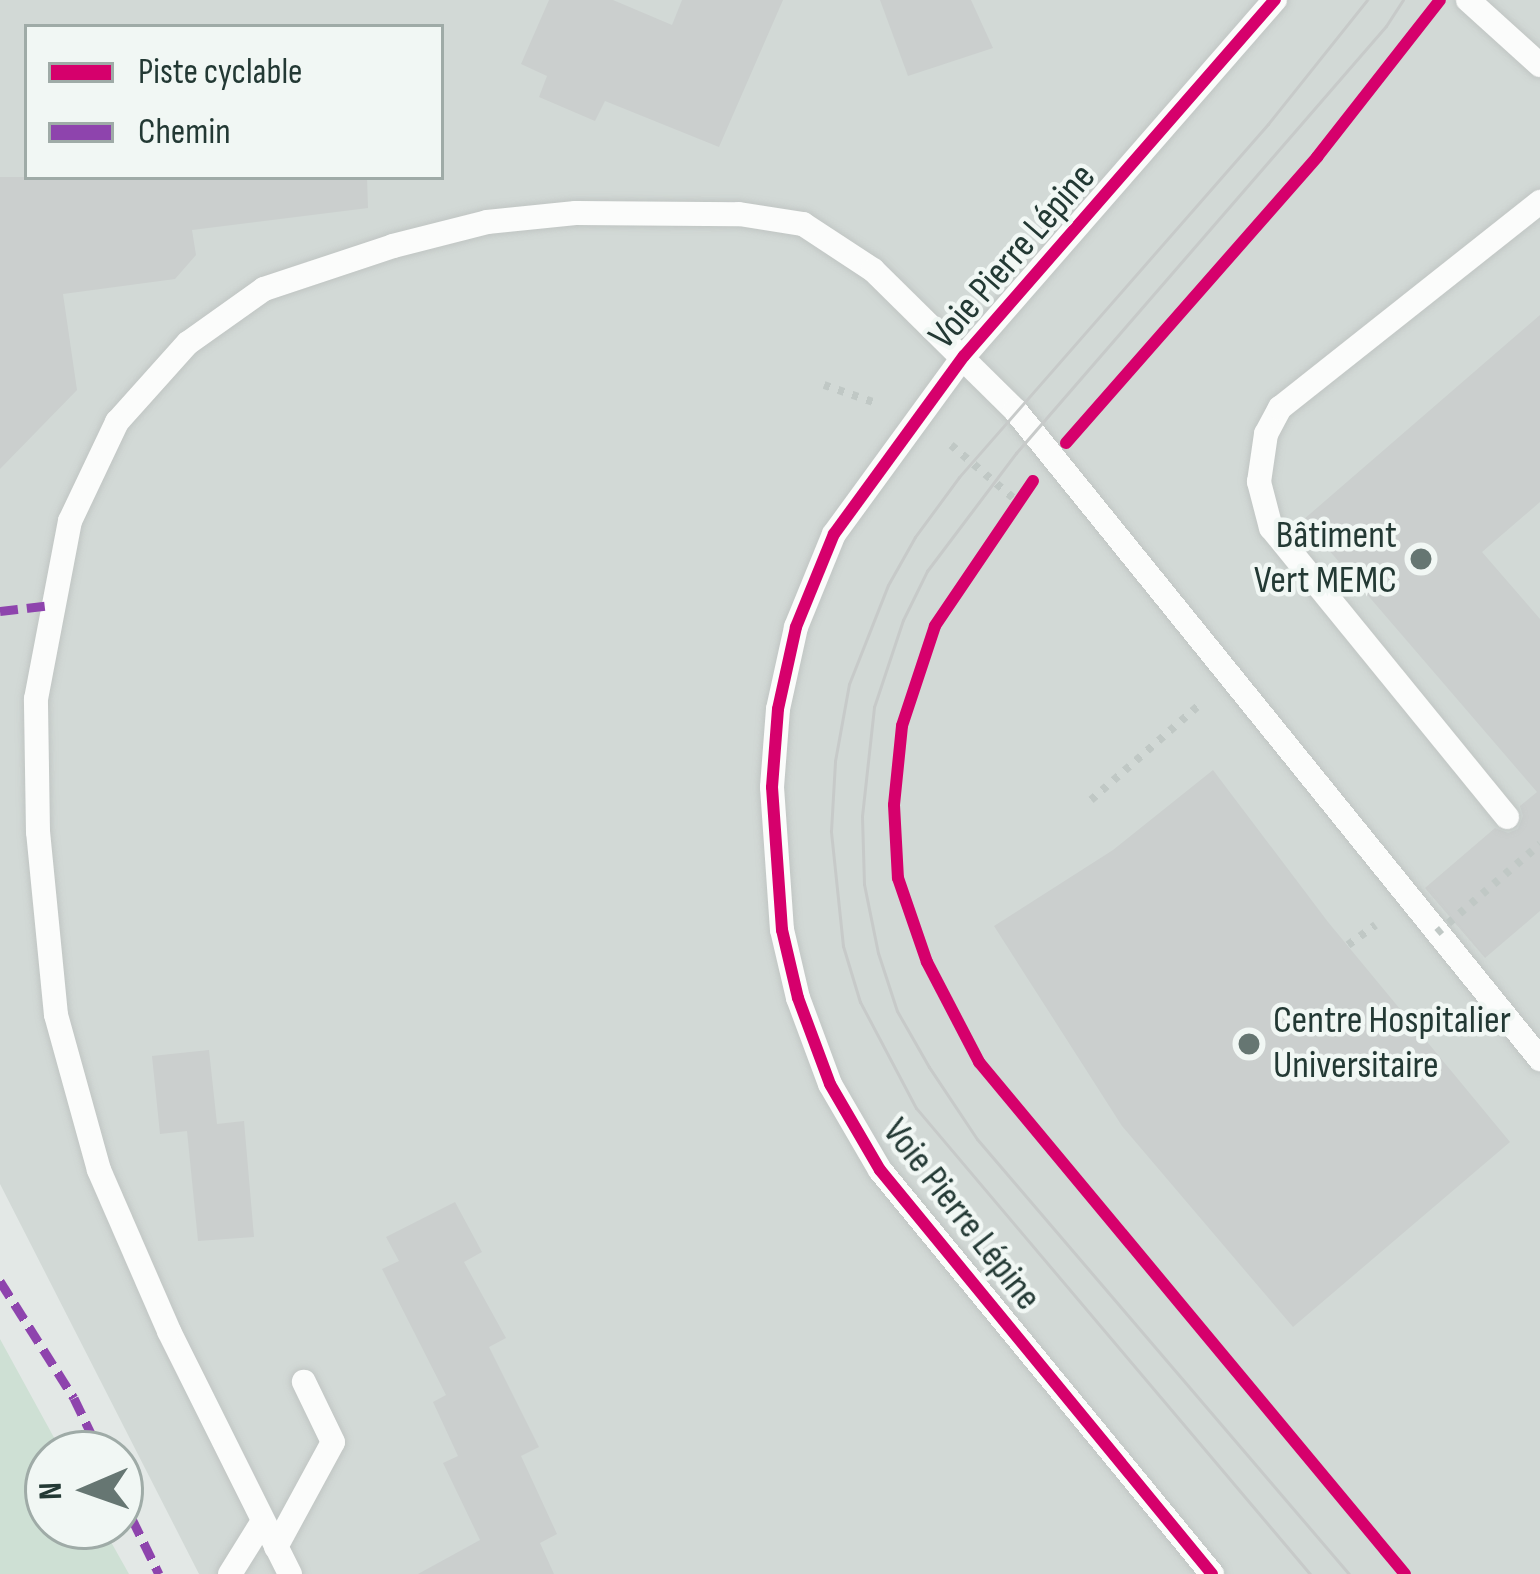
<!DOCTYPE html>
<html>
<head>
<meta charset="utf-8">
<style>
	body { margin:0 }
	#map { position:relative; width:1540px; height:1574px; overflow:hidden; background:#e3e8e6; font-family:"Sofia Sans Condensed",sans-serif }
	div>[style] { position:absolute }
	.built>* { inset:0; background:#d2d9d6 }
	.green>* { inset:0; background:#cee0d4 }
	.building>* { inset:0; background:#cbcfce }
	.path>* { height:8px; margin-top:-4px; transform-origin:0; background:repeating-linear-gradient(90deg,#c0c8c5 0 6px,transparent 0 15px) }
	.roads { filter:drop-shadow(0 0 3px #c0c5c3) drop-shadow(0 0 3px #c0c5c3) }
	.lane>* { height:24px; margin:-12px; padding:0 12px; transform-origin:12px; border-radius:12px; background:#fbfcfb }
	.tram>* { height:3px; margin:-1.5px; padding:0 1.5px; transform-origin:1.5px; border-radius:1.5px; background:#c7cac9 }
	.path-bridge>* { height:8px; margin-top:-4px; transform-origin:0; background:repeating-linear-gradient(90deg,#c0c8c5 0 6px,transparent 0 15px) }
	.quiet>* { height:9px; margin-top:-4.5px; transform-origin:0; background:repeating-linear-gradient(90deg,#8e44ad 0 18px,transparent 0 27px) }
	.cycleway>* { height:12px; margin:-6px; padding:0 6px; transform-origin:6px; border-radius:6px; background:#d6006c }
	.dots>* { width:33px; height:33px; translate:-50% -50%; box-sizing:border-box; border:6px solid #f1f7f4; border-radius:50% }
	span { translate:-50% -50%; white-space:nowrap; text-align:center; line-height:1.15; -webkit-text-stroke:9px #f1f7f4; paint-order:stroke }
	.street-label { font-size:39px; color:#233934 }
	.poi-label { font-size:39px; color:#233934 }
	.right { translate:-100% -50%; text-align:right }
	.left { translate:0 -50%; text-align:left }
	.legend { position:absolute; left:24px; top:24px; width:420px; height:156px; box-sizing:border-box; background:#f1f7f4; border:3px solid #9faba7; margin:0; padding:15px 21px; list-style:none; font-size:36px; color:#233934 }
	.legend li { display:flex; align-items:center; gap:24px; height:60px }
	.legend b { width:60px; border:3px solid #9faba7 }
	.north { position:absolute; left:24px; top:1430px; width:120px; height:120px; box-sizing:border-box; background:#f1f7f4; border:3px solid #9faba7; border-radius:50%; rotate:268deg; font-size:33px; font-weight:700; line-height:48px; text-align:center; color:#233934 }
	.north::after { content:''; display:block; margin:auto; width:42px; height:54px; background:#667672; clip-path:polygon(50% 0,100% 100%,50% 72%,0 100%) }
</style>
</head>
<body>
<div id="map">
	<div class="built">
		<i style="clip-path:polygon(evenodd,0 0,1540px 0,1540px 1574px,199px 1574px,0 1184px,0 0,27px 27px,441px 27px,441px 177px,27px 177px,27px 27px)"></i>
	</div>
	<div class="green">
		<i style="clip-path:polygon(0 1339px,63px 1454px,48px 1454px,48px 1526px,102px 1526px,129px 1574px,0 1574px)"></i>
	</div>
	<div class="building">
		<i style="clip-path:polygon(549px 0,613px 0,672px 25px,682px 0,783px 0,719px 147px,605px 101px,595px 121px,539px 97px,547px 76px,521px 64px)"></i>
		<i style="clip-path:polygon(880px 0,971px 0,993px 48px,908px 76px)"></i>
		<i style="clip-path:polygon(0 177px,367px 177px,368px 208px,192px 230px,196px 255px,175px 279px,63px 294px,77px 390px,0 469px)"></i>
		<i style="clip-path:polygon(1540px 315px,1540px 502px,1482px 552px,1540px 619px,1540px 911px,1485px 958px,1425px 888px,1495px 828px,1508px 833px,1518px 829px,1523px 816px,1520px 806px,1537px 792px,1303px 520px)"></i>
		<i style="clip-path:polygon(1213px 770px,1328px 922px,1510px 1142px,1293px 1327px,1122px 1126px,994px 926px,1113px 850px)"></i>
		<i style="clip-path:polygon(209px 1050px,217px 1124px,244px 1121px,254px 1237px,198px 1241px,187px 1131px,160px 1134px,152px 1056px)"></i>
		<i style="clip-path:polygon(455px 1202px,482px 1252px,464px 1262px,506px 1338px,489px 1347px,539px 1447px,521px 1456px,557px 1534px,540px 1543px,554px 1574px,418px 1574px,480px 1540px,443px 1463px,458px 1456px,433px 1402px,446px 1395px,382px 1269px,399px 1261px,386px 1237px)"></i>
	</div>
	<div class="path">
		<i style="left:824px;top:385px;width:55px;rotate:19.1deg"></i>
		<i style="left:951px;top:445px;width:88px;rotate:40.4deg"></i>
		<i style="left:1091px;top:800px;width:144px;rotate:-41.3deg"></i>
		<i style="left:1348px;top:945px;width:34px;rotate:-36deg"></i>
	</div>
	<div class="roads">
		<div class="lane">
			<i style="left:1468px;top:0;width:97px;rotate:42.1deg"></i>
			<i style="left:1507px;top:817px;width:373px;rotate:-129.2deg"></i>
			<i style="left:1271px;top:528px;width:48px;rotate:-104.6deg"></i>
			<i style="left:1259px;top:482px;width:49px;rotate:-81.7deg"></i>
			<i style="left:1266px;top:434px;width:30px;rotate:-62deg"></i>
			<i style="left:1280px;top:408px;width:332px;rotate:-38.4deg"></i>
			<i style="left:276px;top:1547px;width:119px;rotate:-61.5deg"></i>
			<i style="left:333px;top:1442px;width:67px;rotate:-115.8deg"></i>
			<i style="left:230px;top:1574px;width:62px;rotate:-58.1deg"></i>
			<i style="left:290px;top:1574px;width:271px;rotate:-116.5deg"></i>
			<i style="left:169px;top:1331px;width:176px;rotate:-113.5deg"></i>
			<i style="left:99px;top:1170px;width:161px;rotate:-105.5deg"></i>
			<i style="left:56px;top:1015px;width:184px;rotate:-95.6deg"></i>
			<i style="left:38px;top:832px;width:133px;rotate:-90.9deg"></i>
			<i style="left:36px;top:699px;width:181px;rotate:-79.2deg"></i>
			<i style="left:70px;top:521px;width:110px;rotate:-64.6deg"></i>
			<i style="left:117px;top:422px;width:106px;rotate:-48.1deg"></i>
			<i style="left:188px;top:343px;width:93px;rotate:-35.4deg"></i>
			<i style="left:264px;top:289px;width:136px;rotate:-18.4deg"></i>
			<i style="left:393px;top:246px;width:97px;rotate:-14.3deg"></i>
			<i style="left:487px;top:222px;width:89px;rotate:-5.8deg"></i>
			<i style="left:576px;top:213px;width:163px;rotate:0.4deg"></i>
			<i style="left:739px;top:214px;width:65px;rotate:8.9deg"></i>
			<i style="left:803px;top:224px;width:84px;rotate:33.3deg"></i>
			<i style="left:873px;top:270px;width:199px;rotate:44.6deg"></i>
			<i style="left:1015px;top:410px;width:835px;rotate:51.03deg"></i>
			<i style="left:1212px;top:1574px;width:523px;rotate:-129.41deg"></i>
			<i style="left:880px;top:1170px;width:99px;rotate:-120.2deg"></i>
			<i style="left:830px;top:1084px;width:92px;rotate:-110.4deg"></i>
			<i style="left:798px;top:998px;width:70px;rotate:-103.2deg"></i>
			<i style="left:782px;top:930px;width:143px;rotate:-94deg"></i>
			<i style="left:772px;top:787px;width:78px;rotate:-85.6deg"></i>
			<i style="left:778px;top:709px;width:84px;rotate:-77.6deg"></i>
			<i style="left:796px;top:627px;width:100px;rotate:-67.8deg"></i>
			<i style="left:834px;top:534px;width:220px;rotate:-53.9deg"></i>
			<i style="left:964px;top:356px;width:473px;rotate:-48.9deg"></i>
		</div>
	</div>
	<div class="tram">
		<i style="left:1310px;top:1574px;width:610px;rotate:-130.21deg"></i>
		<i style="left:916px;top:1108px;width:120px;rotate:-117.8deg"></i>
		<i style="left:860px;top:1002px;width:59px;rotate:-106.9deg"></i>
		<i style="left:843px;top:946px;width:116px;rotate:-96deg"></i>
		<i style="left:831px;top:831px;width:70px;rotate:-86.7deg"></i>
		<i style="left:835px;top:761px;width:78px;rotate:-79.7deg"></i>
		<i style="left:849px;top:684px;width:106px;rotate:-68.5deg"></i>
		<i style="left:888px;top:585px;width:55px;rotate:-60.6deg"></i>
		<i style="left:915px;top:537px;width:74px;rotate:-53.7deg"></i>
		<i style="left:959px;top:477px;width:469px;rotate:-48.8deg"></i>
		<i style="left:1268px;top:124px;width:159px;rotate:-51.4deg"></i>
		<i style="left:1349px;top:1574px;width:572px;rotate:-130.54deg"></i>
		<i style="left:977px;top:1139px;width:87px;rotate:-123.7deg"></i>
		<i style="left:929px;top:1067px;width:64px;rotate:-119.7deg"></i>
		<i style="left:897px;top:1011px;width:61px;rotate:-108.1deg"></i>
		<i style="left:878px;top:953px;width:70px;rotate:-101.5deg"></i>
		<i style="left:864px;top:884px;width:68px;rotate:-91.7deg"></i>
		<i style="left:862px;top:816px;width:110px;rotate:-83.7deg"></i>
		<i style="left:874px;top:707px;width:92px;rotate:-71.6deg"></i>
		<i style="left:903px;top:620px;width:55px;rotate:-63.9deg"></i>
		<i style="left:927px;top:571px;width:148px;rotate:-53deg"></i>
		<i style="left:1016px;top:453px;width:565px;rotate:-49.09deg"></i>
		<i style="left:1386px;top:26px;width:31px;rotate:-57deg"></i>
	</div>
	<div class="path-bridge">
		<i style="left:1437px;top:933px;width:136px;rotate:-40.8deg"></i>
	</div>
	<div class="quiet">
		<i style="left:0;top:611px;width:52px;rotate:-6.6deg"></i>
		<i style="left:0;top:1281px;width:138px;rotate:57.7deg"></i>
		<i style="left:74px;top:1398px;width:62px;rotate:64.3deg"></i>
		<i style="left:120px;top:1494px;width:89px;rotate:64deg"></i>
	</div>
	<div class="cycleway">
		<i style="left:1066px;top:443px;width:381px;rotate:-48.7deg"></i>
		<i style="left:1317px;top:157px;width:199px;rotate:-51.9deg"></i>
		<i style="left:1033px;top:481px;width:175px;rotate:124.1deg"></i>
		<i style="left:935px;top:626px;width:105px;rotate:108.3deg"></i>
		<i style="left:902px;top:726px;width:79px;rotate:95.8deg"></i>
		<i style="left:894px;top:805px;width:73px;rotate:86.9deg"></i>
		<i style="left:898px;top:878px;width:89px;rotate:71deg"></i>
		<i style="left:927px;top:962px;width:113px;rotate:62.5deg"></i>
		<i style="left:979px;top:1062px;width:666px;rotate:50.24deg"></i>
		<i style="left:1212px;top:1574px;width:523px;rotate:-129.41deg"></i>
		<i style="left:880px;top:1170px;width:99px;rotate:-120.2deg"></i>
		<i style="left:830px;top:1084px;width:92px;rotate:-110.4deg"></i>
		<i style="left:798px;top:998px;width:70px;rotate:-103.2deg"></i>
		<i style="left:782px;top:930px;width:143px;rotate:-94deg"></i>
		<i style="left:772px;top:787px;width:78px;rotate:-85.6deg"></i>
		<i style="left:778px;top:709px;width:84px;rotate:-77.6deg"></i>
		<i style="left:796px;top:627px;width:100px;rotate:-67.8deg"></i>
		<i style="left:834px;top:534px;width:220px;rotate:-53.9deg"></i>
		<i style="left:964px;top:356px;width:473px;rotate:-48.9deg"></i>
	</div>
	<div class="dots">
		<i style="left:1421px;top:559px;background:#667672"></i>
		<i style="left:1249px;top:1044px;background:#667672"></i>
	</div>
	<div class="street-label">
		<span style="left:1013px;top:257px;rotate:-49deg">Voie Pierre Lépine</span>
		<span style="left:961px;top:1215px;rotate:52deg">Voie Pierre Lépine</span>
	</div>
	<div class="poi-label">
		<span class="right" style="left:1397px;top:559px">Bâtiment<br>Vert MEMC</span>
		<span class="left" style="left:1273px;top:1044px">Centre Hospitalier<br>Universitaire</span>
	</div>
	<ul class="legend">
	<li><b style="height:15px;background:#d6006c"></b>Piste cyclable</li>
	<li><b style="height:15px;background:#8e44ad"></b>Chemin</li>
	</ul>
	<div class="north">N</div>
</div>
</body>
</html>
